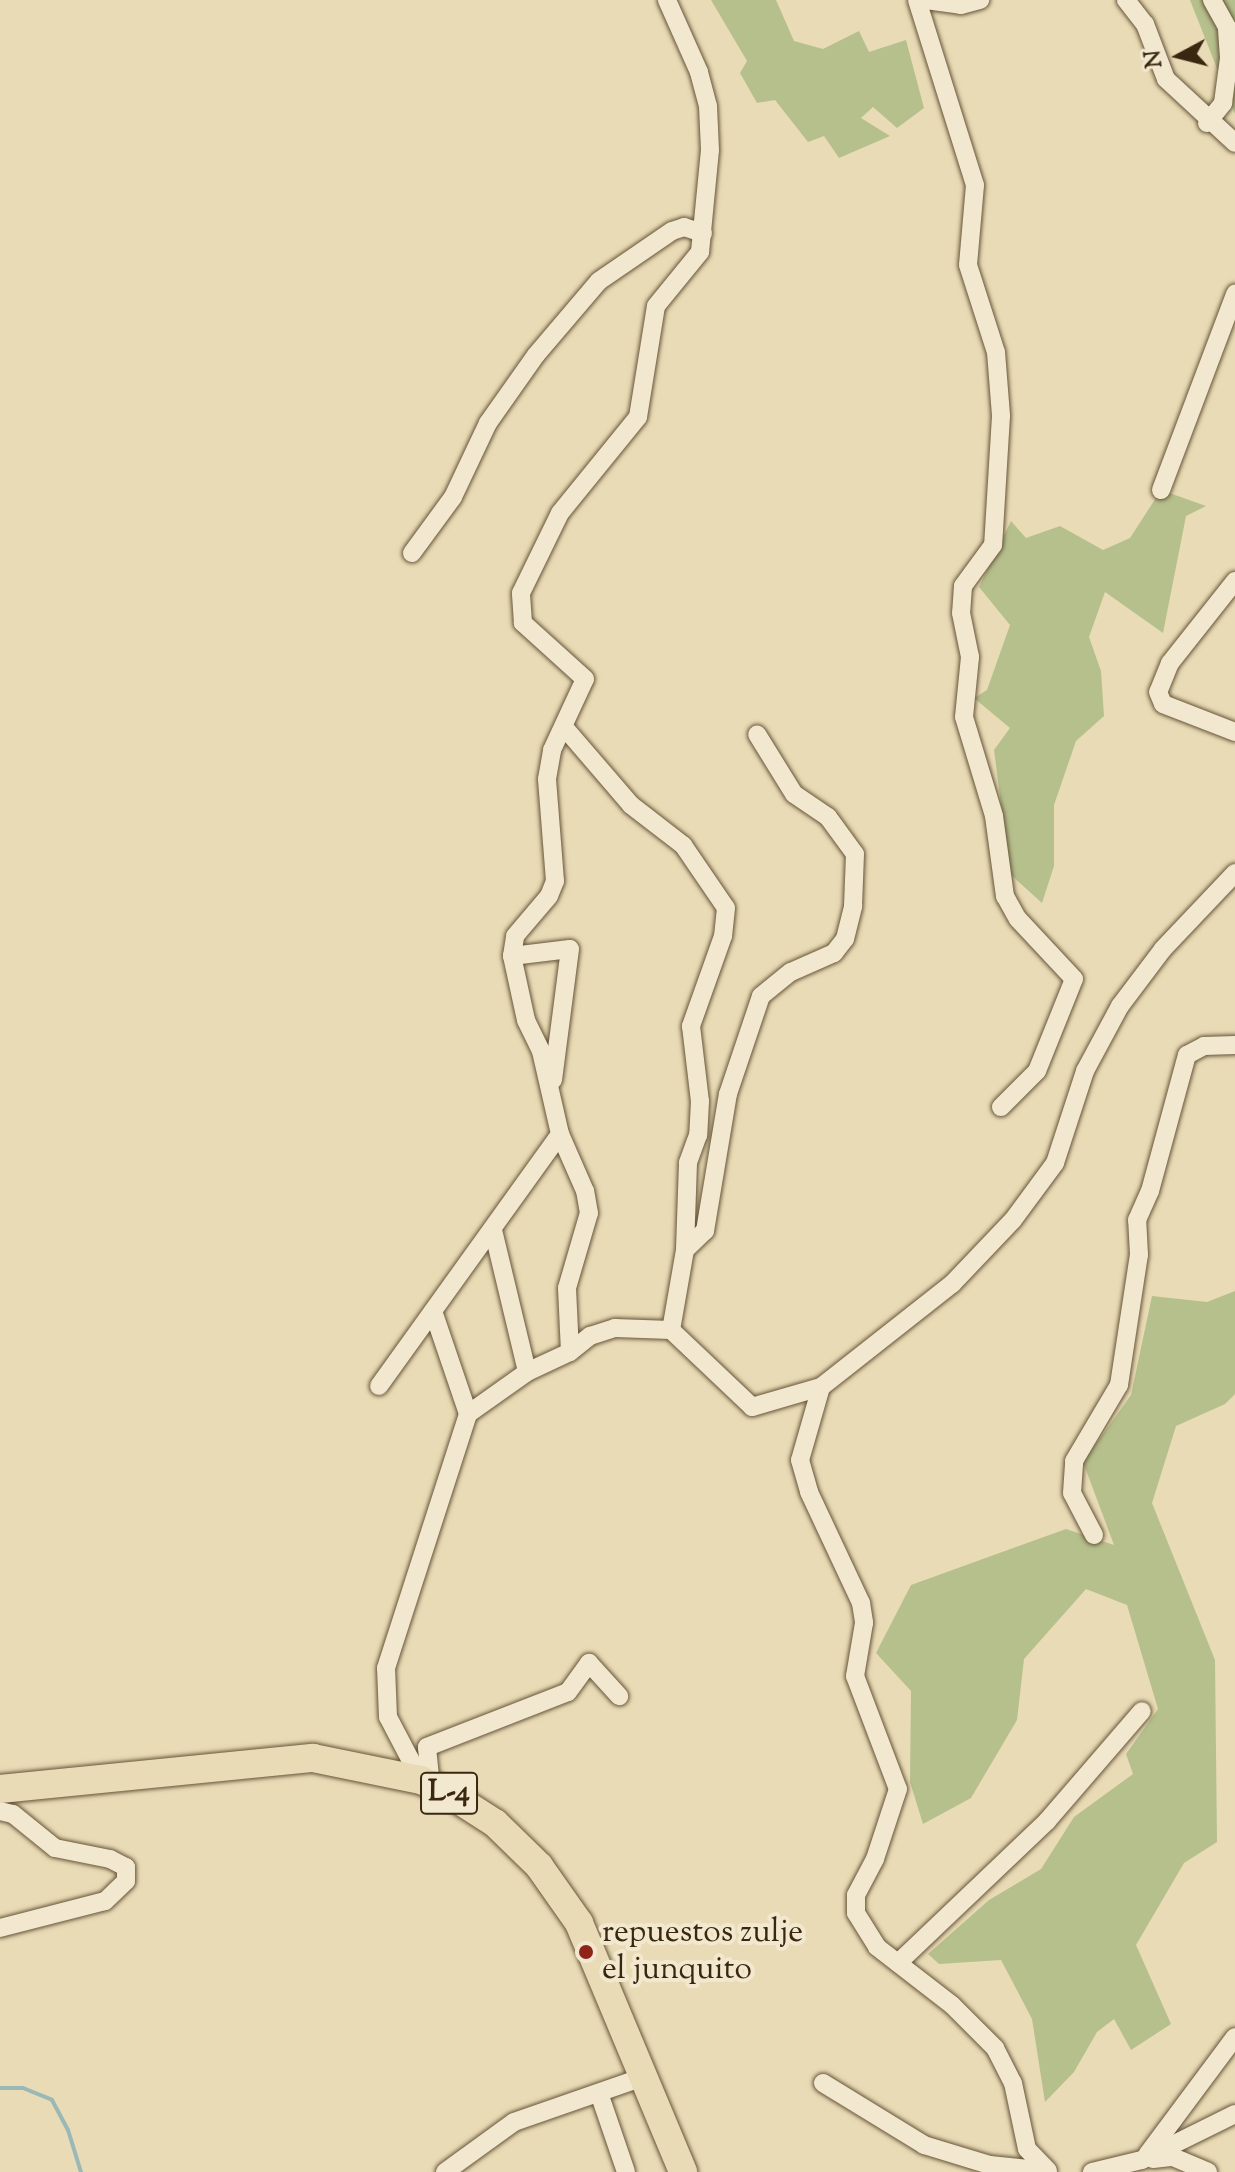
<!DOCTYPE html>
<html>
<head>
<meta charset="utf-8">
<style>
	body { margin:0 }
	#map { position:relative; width:1235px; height:2172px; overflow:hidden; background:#e9dbb5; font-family:"Sorts Mill Goudy",serif }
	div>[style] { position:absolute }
	.green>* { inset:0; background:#b6c08d }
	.stream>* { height:4px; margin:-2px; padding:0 2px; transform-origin:2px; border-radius:2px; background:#9ab9b6 }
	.roads { filter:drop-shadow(0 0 2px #665439) drop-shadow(0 0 2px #665439) }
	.minor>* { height:18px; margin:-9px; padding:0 9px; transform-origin:9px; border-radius:9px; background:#f1e8cf }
	.primary>* { height:28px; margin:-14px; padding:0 14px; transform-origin:14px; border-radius:14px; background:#e9dbb5 }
	.dots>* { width:22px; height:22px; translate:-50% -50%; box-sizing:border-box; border:4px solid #f1e8cf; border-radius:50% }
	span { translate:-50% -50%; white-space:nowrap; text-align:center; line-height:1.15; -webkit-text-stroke:8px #f1e8cf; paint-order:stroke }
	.shield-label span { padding:2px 6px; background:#f1e8cf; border:2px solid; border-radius:6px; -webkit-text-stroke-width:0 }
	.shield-label { font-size:30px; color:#3a2710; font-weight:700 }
	.poi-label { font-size:32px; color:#3a2710 }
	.left { translate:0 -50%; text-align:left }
	.north { position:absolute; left:1139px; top:16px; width:80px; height:80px; -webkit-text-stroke:6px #f1e8cf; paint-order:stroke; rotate:263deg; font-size:22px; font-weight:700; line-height:32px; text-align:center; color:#3a2710 }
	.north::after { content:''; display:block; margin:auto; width:28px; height:36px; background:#3a2710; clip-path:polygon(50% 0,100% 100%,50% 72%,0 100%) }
</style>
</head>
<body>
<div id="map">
	<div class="green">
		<i style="clip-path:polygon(711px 0,776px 0,794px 41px,823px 49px,859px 31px,869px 52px,906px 40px,924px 108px,897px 128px,873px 107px,861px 118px,890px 136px,839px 158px,824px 136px,808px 142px,775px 100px,757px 103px,740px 73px,747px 61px)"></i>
		<i style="clip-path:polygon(1190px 0,1235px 0,1235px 114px)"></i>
		<i style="clip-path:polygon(1161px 490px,1206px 506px,1186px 516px,1163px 633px,1105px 592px,1089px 637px,1101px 671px,1104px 716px,1076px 741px,1054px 805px,1054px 866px,1042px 903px,1010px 874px,994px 750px,1010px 728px,974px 698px,987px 690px,1010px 625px,979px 587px,1011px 521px,1026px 538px,1060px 526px,1103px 550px,1130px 538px)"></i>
		<i style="clip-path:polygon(1235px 1291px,1235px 1394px,1225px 1404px,1176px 1426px,1152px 1503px,1215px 1660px,1217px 1842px,1184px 1863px,1136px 1945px,1171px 2024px,1131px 2050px,1114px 2019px,1097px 2032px,1074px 2072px,1045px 2102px,1032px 2019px,1001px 1960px,939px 1964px,928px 1954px,989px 1900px,1041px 1869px,1074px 1817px,1133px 1774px,1126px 1754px,1158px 1709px,1127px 1605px,1086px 1589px,1024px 1659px,1017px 1720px,971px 1798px,923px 1824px,910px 1782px,911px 1691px,876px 1653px,911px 1585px,1066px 1529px,1114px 1545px,1083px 1462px,1131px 1395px,1152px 1296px,1207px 1302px)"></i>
	</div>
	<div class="stream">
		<i style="left:0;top:2088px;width:23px"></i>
		<i style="left:23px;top:2088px;width:31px;rotate:22deg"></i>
		<i style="left:52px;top:2100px;width:34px;rotate:62deg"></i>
		<i style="left:68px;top:2130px;width:44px;rotate:72.8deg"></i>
	</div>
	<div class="roads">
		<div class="minor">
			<i style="left:917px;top:0;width:194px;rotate:72.6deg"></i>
			<i style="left:975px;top:185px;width:80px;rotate:95deg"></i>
			<i style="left:968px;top:265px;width:91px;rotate:72.2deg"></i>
			<i style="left:996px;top:352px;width:64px;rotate:85.5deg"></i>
			<i style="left:1001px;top:416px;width:129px;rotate:93.5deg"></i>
			<i style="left:993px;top:545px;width:51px;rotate:126.2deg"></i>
			<i style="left:963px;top:586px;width:27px;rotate:94deg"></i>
			<i style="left:961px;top:613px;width:45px;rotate:78.4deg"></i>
			<i style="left:970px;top:657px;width:60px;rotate:95.7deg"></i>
			<i style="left:964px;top:717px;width:103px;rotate:73.1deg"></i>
			<i style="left:994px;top:816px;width:81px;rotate:82.2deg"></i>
			<i style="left:1005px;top:896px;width:26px;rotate:61deg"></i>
			<i style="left:1018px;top:919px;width:82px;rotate:47deg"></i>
			<i style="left:1074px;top:979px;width:99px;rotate:111.9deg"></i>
			<i style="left:1037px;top:1071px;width:51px;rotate:135deg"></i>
			<i style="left:926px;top:0;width:35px;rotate:8deg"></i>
			<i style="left:961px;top:5px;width:20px;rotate:-15deg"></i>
			<i style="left:1126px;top:0;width:31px;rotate:52deg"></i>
			<i style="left:1145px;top:24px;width:59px;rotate:69.1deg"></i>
			<i style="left:1166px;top:79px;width:94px;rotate:42.8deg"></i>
			<i style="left:1207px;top:123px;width:26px;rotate:-51deg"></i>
			<i style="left:1223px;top:103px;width:45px;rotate:-82.4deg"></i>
			<i style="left:1229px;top:58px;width:31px;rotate:-94deg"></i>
			<i style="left:1227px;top:27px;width:31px;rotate:-119deg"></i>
			<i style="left:1161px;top:490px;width:210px;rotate:-69.3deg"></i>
			<i style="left:412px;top:553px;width:69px;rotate:-53.8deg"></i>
			<i style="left:453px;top:497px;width:82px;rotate:-64.7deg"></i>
			<i style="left:488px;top:423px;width:83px;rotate:-54.8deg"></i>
			<i style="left:536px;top:355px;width:97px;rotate:-49.6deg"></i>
			<i style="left:599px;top:281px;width:88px;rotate:-34.4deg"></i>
			<i style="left:672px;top:231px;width:13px;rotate:-18deg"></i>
			<i style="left:684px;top:227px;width:20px;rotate:18deg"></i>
			<i style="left:1235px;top:581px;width:105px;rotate:128.4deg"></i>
			<i style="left:1170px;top:663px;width:31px;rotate:112deg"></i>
			<i style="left:1158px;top:692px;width:13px;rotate:67deg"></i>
			<i style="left:1163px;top:704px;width:77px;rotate:21.3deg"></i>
			<i style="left:564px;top:727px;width:103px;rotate:49.3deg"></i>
			<i style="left:631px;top:805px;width:66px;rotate:37.6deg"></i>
			<i style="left:683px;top:845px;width:76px;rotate:55.7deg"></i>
			<i style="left:726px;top:908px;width:28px;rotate:96deg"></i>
			<i style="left:723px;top:936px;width:96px;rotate:109.6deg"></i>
			<i style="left:691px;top:1026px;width:76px;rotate:83.2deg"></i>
			<i style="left:700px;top:1101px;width:34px;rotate:93deg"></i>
			<i style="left:698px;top:1135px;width:30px;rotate:110deg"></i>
			<i style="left:688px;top:1163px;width:87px;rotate:92deg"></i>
			<i style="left:685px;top:1250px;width:81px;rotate:99.9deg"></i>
			<i style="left:512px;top:956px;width:58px;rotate:-6.9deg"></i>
			<i style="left:570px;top:949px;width:132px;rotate:97.4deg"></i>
			<i style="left:493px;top:1230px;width:146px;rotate:76.5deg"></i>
			<i style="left:685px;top:1250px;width:28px;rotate:-44deg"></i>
			<i style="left:705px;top:1231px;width:139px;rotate:-80.5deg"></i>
			<i style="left:728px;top:1094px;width:103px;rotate:-71.4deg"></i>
			<i style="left:761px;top:996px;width:38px;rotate:-39deg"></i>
			<i style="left:791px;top:972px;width:47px;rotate:-23.8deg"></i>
			<i style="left:834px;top:953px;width:18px;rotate:-52deg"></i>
			<i style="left:845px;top:939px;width:34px;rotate:-76deg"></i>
			<i style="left:853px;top:906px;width:52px;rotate:-87.8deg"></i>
			<i style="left:855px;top:854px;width:46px;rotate:-126.1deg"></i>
			<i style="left:828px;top:817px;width:41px;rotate:-145.9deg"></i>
			<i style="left:794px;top:794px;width:70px;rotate:-121.7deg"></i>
			<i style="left:433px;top:1311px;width:109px;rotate:71.2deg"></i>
			<i style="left:570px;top:1352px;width:64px;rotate:-92.7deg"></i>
			<i style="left:567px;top:1288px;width:78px;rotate:-73.7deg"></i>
			<i style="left:589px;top:1213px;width:22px;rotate:-100deg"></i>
			<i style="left:585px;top:1191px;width:62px;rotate:-113.7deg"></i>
			<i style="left:560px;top:1134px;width:85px;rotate:-102.9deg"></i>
			<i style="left:541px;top:1051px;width:34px;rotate:-116deg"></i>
			<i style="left:526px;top:1020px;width:66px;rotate:-102.3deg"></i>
			<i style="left:512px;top:956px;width:20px;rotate:-81deg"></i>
			<i style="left:515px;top:936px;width:52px;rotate:-49.6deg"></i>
			<i style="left:549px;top:896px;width:16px;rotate:-68deg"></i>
			<i style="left:555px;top:881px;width:102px;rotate:-94.5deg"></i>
			<i style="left:547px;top:779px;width:29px;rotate:-80deg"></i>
			<i style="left:552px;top:750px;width:78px;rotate:-65.1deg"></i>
			<i style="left:585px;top:679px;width:84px;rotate:-137.9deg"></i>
			<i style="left:523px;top:623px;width:30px;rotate:-94deg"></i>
			<i style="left:521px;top:593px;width:89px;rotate:-64deg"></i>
			<i style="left:560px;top:513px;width:124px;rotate:-50.9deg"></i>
			<i style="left:638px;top:417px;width:112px;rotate:-80.8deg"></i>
			<i style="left:656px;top:306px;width:70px;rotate:-50.8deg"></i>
			<i style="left:700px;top:252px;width:102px;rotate:-84.4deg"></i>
			<i style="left:710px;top:150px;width:44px;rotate:-92.6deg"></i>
			<i style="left:708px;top:106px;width:35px;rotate:-105deg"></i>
			<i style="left:699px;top:72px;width:79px;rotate:-114deg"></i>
			<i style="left:379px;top:1386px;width:310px;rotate:-54.3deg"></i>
			<i style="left:821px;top:1387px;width:76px;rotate:106deg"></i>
			<i style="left:800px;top:1460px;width:33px;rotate:74deg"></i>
			<i style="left:809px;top:1492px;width:123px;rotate:64.9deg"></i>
			<i style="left:861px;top:1603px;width:20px;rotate:81deg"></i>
			<i style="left:864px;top:1623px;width:54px;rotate:99.6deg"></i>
			<i style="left:855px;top:1676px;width:121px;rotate:69.2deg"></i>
			<i style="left:898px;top:1789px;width:74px;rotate:108.2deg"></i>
			<i style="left:875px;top:1859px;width:41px;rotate:117.8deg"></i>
			<i style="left:856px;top:1895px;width:18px;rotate:90deg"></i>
			<i style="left:856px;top:1913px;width:40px;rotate:58deg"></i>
			<i style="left:877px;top:1947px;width:95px;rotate:37.7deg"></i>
			<i style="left:952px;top:2005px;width:61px;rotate:45deg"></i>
			<i style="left:995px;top:2048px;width:39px;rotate:63deg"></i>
			<i style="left:1013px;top:2083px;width:67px;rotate:78deg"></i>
			<i style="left:1027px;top:2149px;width:30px;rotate:46deg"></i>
			<i style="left:1094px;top:1535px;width:47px;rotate:-117.6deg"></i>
			<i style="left:1072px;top:1493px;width:32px;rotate:-86deg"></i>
			<i style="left:1074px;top:1461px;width:88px;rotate:-59.4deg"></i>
			<i style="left:1119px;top:1385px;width:132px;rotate:-81.3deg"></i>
			<i style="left:1139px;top:1255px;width:35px;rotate:-93deg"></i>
			<i style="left:1137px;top:1220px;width:32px;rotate:-66deg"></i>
			<i style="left:1150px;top:1191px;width:141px;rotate:-74.8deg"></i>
			<i style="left:1187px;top:1055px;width:19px;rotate:-28deg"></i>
			<i style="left:1204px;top:1046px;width:31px;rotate:-2deg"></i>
			<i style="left:421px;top:1780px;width:71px;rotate:-117.6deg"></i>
			<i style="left:388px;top:1717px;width:49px;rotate:-92.3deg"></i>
			<i style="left:386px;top:1668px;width:267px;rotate:-72.1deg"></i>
			<i style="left:468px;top:1414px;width:72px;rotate:-35.4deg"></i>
			<i style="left:527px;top:1372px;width:47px;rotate:-24.9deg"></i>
			<i style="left:570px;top:1352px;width:26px;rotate:-39deg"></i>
			<i style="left:590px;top:1336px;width:26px;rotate:-18deg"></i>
			<i style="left:615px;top:1328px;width:56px;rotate:2deg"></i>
			<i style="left:671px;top:1330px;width:112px;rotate:43.5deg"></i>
			<i style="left:752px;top:1407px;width:72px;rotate:-16.2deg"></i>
			<i style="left:821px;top:1387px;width:167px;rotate:-38.2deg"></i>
			<i style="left:952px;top:1284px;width:88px;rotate:-46.4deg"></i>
			<i style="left:1013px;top:1220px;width:71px;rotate:-53.6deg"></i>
			<i style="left:1055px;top:1163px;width:97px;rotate:-71.9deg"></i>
			<i style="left:1085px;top:1071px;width:74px;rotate:-61.7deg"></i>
			<i style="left:1120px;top:1006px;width:71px;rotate:-53deg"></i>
			<i style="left:1163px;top:949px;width:105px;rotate:-46.5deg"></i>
			<i style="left:431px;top:1786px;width:39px;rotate:-96deg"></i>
			<i style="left:427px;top:1747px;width:151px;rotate:-21.3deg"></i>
			<i style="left:568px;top:1692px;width:36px;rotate:-54deg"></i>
			<i style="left:589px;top:1663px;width:45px;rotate:47.7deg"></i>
			<i style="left:0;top:1811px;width:13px;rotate:13deg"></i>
			<i style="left:13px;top:1814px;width:54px;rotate:39deg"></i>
			<i style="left:55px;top:1848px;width:56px;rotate:11.3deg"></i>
			<i style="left:110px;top:1859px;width:18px;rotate:27deg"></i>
			<i style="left:126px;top:1867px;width:14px;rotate:90deg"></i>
			<i style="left:126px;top:1881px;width:29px;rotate:136deg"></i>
			<i style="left:105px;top:1901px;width:108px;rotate:165.6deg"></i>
			<i style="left:898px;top:1963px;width:206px;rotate:-43.6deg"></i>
			<i style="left:1047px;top:1821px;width:145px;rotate:-49.2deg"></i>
			<i style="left:823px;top:2083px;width:119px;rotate:31.5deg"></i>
			<i style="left:924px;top:2145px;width:69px;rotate:16.9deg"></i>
			<i style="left:990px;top:2165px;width:58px;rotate:5.9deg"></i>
			<i style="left:599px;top:2093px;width:83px;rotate:71.1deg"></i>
			<i style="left:1147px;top:2155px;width:147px;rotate:-53.3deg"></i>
			<i style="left:1153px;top:2159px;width:20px;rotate:-6deg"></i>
			<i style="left:1173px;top:2157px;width:38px;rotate:23deg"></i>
			<i style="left:445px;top:2172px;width:85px;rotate:-35.9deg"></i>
			<i style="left:514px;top:2122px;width:137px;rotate:-19.2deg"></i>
			<i style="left:1092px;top:2172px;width:51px;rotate:-13.5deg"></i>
			<i style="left:1142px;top:2160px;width:104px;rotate:-26.3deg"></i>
		</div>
		<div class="primary">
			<i style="left:0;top:1789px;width:315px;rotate:-5.7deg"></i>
			<i style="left:313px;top:1758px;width:110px;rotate:11.5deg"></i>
			<i style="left:421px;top:1780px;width:30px;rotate:26deg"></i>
			<i style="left:448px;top:1793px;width:56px;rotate:32.6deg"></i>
			<i style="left:495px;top:1823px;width:62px;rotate:44.3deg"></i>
			<i style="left:539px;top:1866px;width:70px;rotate:54.9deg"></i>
			<i style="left:579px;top:1923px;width:270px;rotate:67.3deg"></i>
		</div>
	</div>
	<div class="dots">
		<i style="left:586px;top:1952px;background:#8f2418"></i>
	</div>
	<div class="shield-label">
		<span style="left:449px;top:1793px">L-4</span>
	</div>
	<div class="poi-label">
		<span class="left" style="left:602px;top:1952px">repuestos zulje<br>el junquito</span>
	</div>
	<div class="north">N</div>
</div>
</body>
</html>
